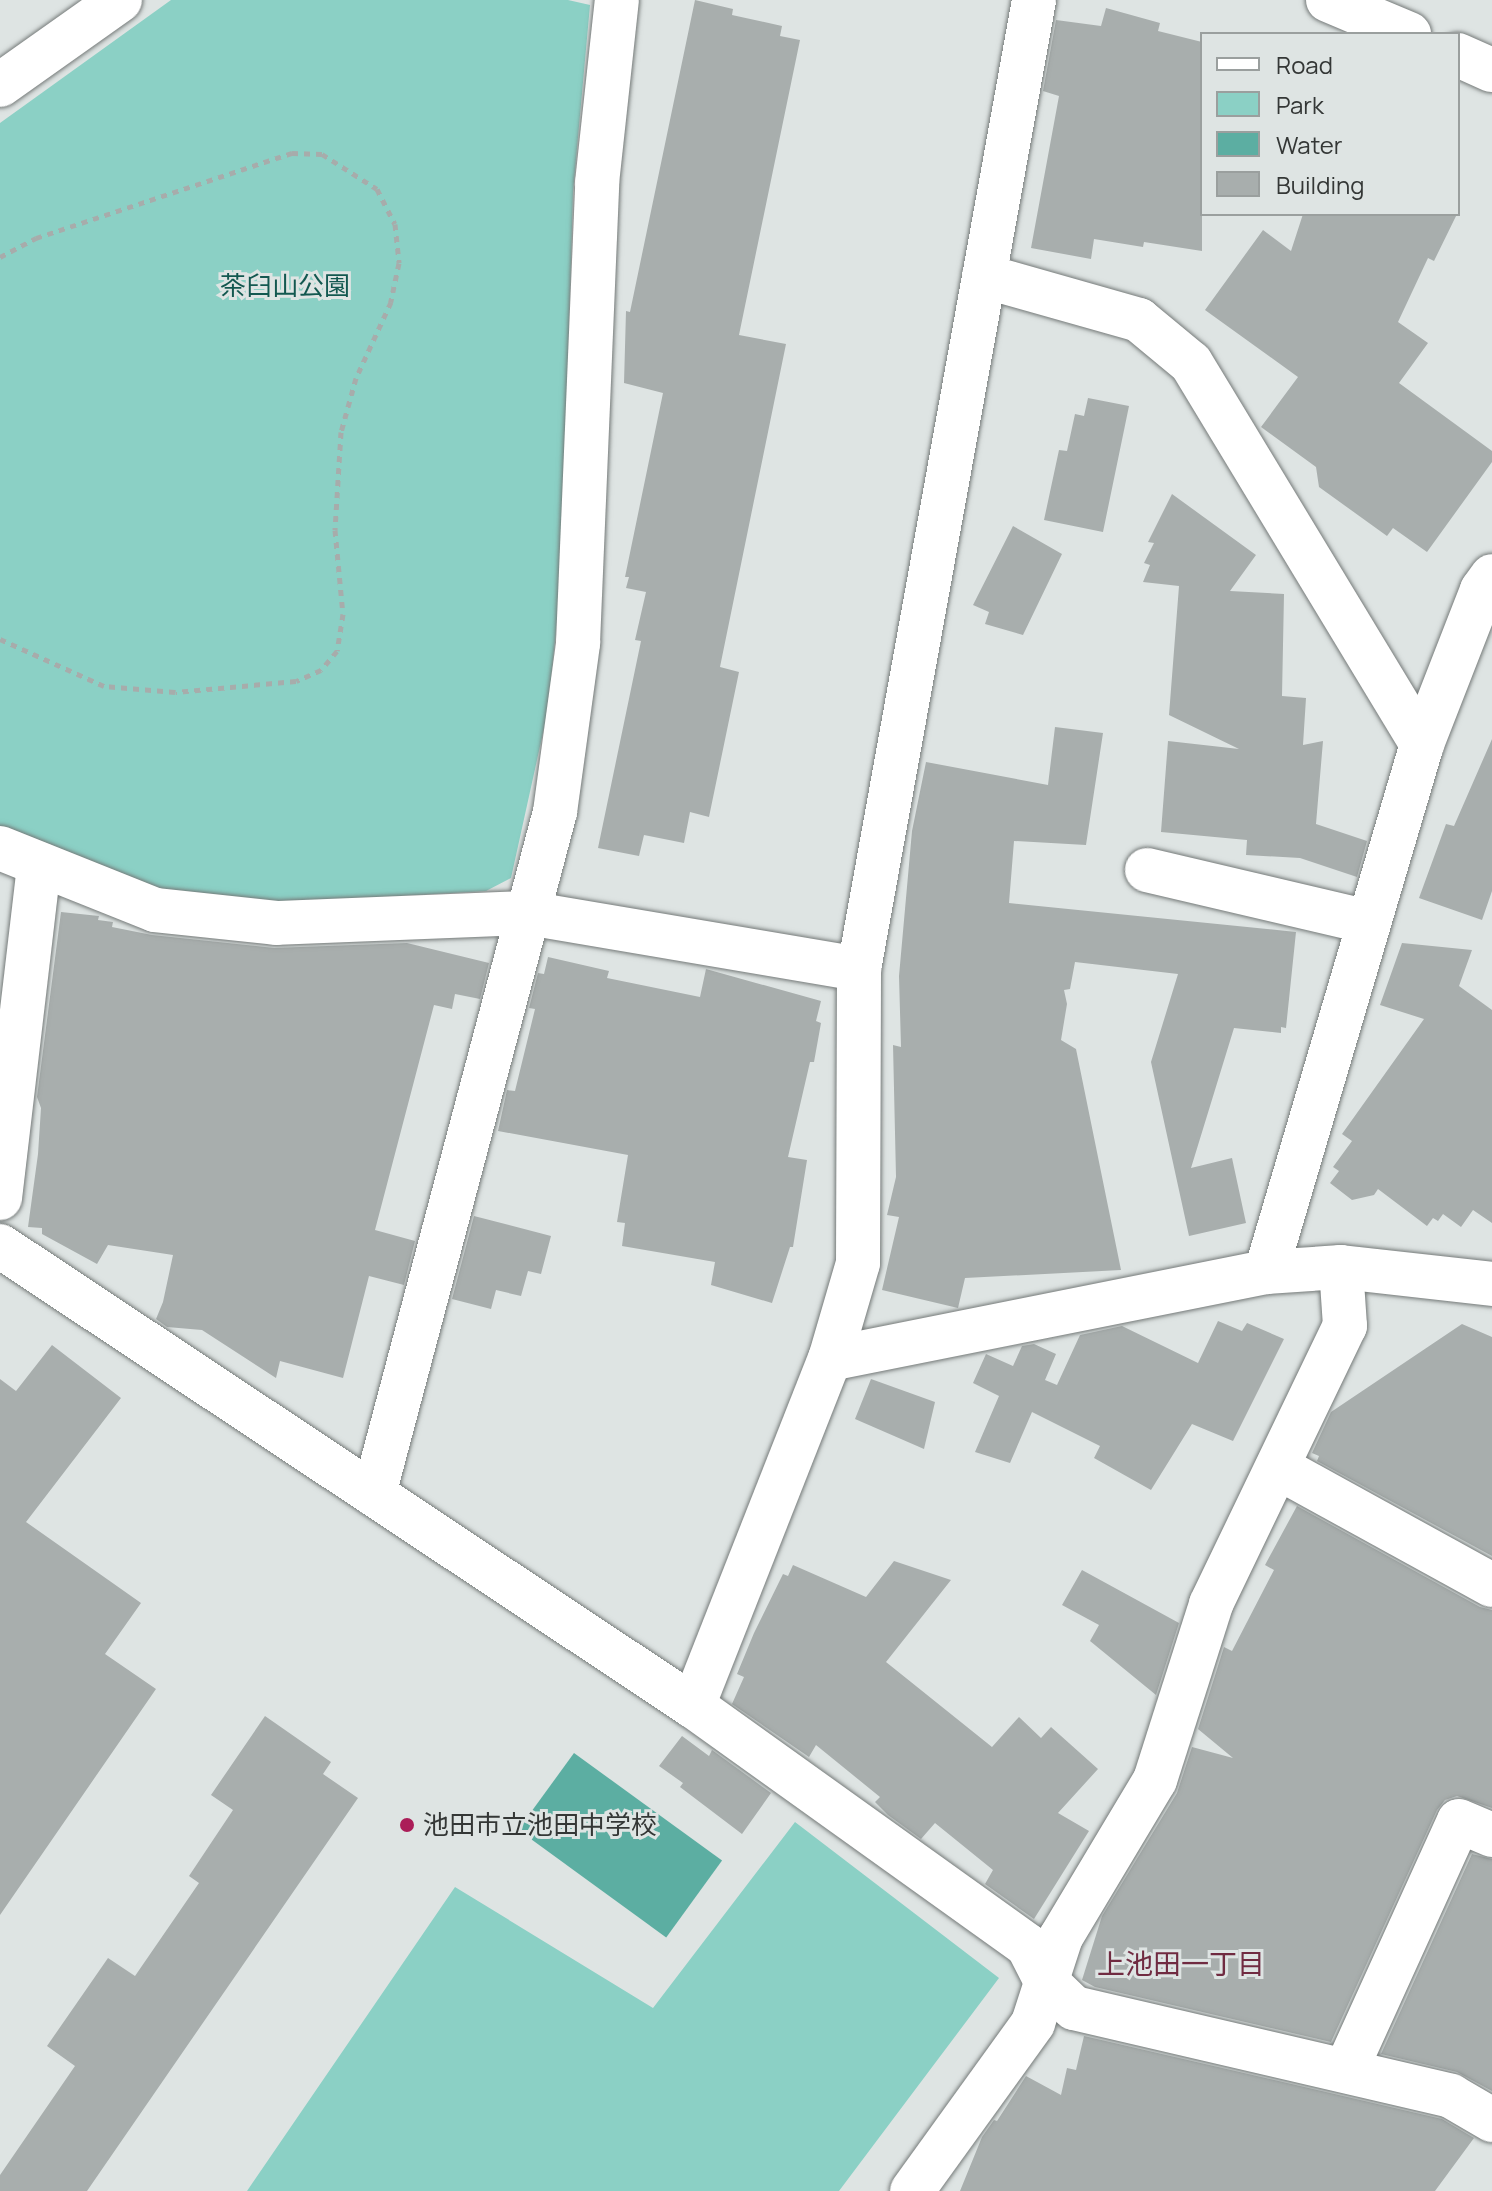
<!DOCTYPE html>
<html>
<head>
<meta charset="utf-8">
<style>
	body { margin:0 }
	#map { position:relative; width:1492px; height:2191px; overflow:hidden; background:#dee4e3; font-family:Manrope,"Noto Sans JP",sans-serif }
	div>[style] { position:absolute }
	.green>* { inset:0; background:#8bd0c5 }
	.water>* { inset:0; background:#5caea2; transform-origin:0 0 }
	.building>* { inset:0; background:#a8aead }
	.path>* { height:5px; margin-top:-2.5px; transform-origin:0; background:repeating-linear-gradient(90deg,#a7acab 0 6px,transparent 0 12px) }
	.roads { filter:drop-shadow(0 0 2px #757a79) drop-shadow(0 0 2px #757a79) }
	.minor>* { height:44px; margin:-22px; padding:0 22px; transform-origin:22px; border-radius:22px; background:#fff }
	.dots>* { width:22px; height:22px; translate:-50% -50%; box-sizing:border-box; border:4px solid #dee4e3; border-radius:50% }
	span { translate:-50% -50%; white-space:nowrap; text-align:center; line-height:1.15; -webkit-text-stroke:6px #dee4e3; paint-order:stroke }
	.park-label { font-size:26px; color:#135850 }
	.poi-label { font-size:26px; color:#343736 }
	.left { translate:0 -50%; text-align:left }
	.neighbourhood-label { font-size:28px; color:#702b41 }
	.legend { position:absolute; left:1200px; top:32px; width:260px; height:184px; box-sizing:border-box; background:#dee4e3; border:2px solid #9a9f9e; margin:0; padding:10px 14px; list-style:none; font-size:24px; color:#343736 }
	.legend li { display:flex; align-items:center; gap:16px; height:40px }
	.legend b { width:40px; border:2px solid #9a9f9e }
</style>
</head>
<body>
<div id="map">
	<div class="green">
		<i style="clip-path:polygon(171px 0,568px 0,590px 5px,573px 192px,562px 570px,548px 710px,511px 878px,486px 891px,281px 903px,159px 890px,0 828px,0 123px)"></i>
		<i style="clip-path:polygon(795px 1822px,999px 1978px,839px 2191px,247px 2191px,455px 1887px,653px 2008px)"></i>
	</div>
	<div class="water">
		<i style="left:574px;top:1753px;width:183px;height:95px;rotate:36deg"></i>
	</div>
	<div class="building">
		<i style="clip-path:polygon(695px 0,733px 9px,732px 15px,782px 26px,780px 36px,800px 40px,739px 335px,786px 344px,720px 667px,739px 672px,709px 817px,690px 812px,684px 843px,644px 835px,639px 856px,598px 848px,641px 641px,635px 640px,646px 592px,626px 588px,629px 577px,625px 577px,663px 393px,624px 383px,626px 311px,630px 312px)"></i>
		<i style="clip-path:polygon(1106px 8px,1160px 23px,1158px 31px,1202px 42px,1202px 251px,1144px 242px,1143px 247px,1094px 239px,1091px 259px,1031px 248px,1059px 96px,1043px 91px,1056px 20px,1101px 26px)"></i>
		<i style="clip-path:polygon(1303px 214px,1457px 214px,1434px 261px,1428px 258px,1398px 322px,1428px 343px,1399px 383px,1492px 451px,1492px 462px,1427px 552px,1393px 528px,1387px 536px,1319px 487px,1316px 467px,1261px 427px,1298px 377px,1205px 310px,1263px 230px,1291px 251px)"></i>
		<i style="clip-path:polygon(1088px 398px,1129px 406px,1103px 532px,1044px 520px,1059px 450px,1067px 451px,1075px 414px,1084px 416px)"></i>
		<i style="clip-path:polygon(1172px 494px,1256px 555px,1230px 591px,1284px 594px,1282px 696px,1306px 698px,1303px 745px,1323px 741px,1316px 824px,1367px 841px,1357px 877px,1300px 858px,1246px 855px,1247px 840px,1161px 832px,1168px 741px,1239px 749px,1169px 715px,1179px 586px,1143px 582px,1150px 565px,1144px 563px,1154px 543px,1148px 542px)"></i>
		<i style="clip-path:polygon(1013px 526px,1062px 554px,1023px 635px,985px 624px,989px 612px,973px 605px)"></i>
		<i style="clip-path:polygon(1055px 727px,1103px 733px,1086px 845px,1014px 841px,1009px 903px,1296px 932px,1286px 1028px,1281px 1027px,1281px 1033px,1234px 1028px,1191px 1168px,1232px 1158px,1246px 1223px,1189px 1236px,1151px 1062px,1178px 974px,1075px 962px,1070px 989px,1064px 990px,1067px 1004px,1061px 1040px,1076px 1049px,1121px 1270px,965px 1278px,958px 1308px,882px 1290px,899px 1217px,887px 1215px,896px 1177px,893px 1045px,901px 1047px,899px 976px,912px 831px,926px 762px,1048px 785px)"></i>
		<i style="clip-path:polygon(1492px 739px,1492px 891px,1482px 920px,1419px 898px,1446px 824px,1454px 826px)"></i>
		<i style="clip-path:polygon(61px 912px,99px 916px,98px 920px,113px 922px,112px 927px,152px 935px,274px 948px,407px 943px,489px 963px,480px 999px,455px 994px,452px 1009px,434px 1005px,375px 1230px,415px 1241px,404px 1285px,369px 1276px,343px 1378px,280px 1361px,276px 1378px,202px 1330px,167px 1327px,156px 1319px,163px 1302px,173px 1255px,108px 1245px,97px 1264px,42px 1234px,42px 1228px,28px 1227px,38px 1154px,41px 1108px,37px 1097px)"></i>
		<i style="clip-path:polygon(1402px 943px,1472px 950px,1459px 986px,1492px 1010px,1492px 1223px,1473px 1210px,1461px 1227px,1443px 1214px,1438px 1221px,1433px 1218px,1427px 1226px,1378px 1189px,1374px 1195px,1352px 1200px,1330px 1183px,1339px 1171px,1333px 1167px,1352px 1141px,1342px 1134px,1424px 1019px,1380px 1005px)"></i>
		<i style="clip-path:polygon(548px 957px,609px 971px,607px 978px,700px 997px,706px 969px,821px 1001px,816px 1021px,821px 1023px,814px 1062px,810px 1062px,788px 1157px,807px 1160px,793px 1247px,790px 1247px,772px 1303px,711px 1285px,715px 1262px,622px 1246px,625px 1223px,617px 1222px,628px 1155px,498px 1131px,507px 1090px,515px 1091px,535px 1009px,529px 1008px,538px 973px,544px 974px)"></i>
		<i style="clip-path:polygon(474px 1216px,551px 1236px,541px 1274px,528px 1271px,521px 1296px,496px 1290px,491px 1309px,452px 1299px)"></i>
		<i style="clip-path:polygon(1218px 1321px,1242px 1331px,1247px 1323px,1284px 1339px,1233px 1441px,1192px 1424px,1151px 1490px,1094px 1458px,1100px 1446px,1032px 1412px,1010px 1463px,975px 1452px,999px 1396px,973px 1383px,986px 1354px,1013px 1366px,1022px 1346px,1034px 1344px,1056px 1354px,1045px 1380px,1057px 1385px,1080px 1335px,1122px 1326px,1198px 1363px)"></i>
		<i style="clip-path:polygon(1462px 1324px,1492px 1337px,1492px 1556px,1317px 1461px,1319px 1456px,1312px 1453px,1331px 1412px)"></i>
		<i style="clip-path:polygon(52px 1345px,121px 1398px,26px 1522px,141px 1603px,105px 1654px,156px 1689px,0 1915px,0 1379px,16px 1391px)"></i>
		<i style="clip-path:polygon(871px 1379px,935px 1402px,924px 1449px,855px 1419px)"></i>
		<i style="clip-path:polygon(1297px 1506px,1480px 1607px,1492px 1610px,1492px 1808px,1457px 1796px,1445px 1800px,1437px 1810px,1331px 2042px,1095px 1987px,1082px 1980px,1102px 1916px,1177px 1793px,1192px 1747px,1233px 1758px,1198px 1729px,1224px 1647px,1232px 1651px,1274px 1570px,1265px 1565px)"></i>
		<i style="clip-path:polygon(894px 1561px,951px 1580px,886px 1662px,992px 1747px,1019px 1717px,1041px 1738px,1051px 1727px,1098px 1769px,1058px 1813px,1089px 1831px,1034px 1919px,985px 1884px,993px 1870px,935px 1823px,921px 1839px,888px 1815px,875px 1802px,880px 1797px,816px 1745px,809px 1757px,732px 1704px,744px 1677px,737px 1674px,754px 1633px,783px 1574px,788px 1576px,793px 1565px,866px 1597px)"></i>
		<i style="clip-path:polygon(1082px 1570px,1179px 1623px,1156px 1695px,1090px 1641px,1099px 1625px,1062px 1605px)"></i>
		<i style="clip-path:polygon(265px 1716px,331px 1762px,323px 1774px,358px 1798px,87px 2191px,0 2191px,0 2175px,75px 2066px,47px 2046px,108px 1958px,135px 1976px,199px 1883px,189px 1876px,233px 1810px,211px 1795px)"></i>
		<i style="clip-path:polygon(682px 1736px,709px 1756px,712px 1750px,771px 1793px,742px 1834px,680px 1787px,683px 1783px,659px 1766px)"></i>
		<i style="clip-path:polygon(1472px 1854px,1492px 1859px,1492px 2091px,1457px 2072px,1381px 2054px)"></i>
		<i style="clip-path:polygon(1084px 2036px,1442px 2119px,1474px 2138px,1435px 2191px,960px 2191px,982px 2137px,994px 2120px,997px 2121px,1026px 2076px,1061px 2095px,1067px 2068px,1076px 2070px)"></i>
	</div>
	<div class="path">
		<i style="left:0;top:257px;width:41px;rotate:-27.8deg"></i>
		<i style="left:36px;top:238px;width:270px;rotate:-18.4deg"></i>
		<i style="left:292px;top:153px;width:30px;rotate:2deg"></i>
		<i style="left:322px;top:154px;width:65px;rotate:32.5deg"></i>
		<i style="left:377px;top:189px;width:39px;rotate:63deg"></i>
		<i style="left:395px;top:224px;width:39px;rotate:84deg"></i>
		<i style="left:399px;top:263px;width:40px;rotate:102deg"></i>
		<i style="left:391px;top:302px;width:84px;rotate:114.7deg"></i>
		<i style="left:356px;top:378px;width:56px;rotate:105.5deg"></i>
		<i style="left:341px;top:432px;width:98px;rotate:93.5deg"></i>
		<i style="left:335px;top:530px;width:84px;rotate:84.6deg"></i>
		<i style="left:343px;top:614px;width:37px;rotate:99deg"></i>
		<i style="left:337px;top:651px;width:25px;rotate:130deg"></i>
		<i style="left:321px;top:670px;width:27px;rotate:156deg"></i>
		<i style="left:296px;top:681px;width:121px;rotate:174.8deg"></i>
		<i style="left:175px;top:692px;width:71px;rotate:-175.2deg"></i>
		<i style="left:104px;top:686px;width:114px;rotate:-155.7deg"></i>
	</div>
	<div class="roads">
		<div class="minor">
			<i style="left:1328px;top:0;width:88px;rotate:22.8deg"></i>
			<i style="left:1458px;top:55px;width:37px;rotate:24deg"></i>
			<i style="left:0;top:85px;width:147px;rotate:-35.3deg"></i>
			<i style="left:984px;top:276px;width:161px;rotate:15.8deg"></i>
			<i style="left:1139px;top:320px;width:67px;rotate:39.6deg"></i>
			<i style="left:1191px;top:363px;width:446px;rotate:58.8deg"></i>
			<i style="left:0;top:848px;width:167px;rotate:21.8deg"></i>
			<i style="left:155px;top:910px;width:122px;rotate:6.1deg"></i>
			<i style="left:276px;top:923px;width:252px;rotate:-2.3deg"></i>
			<i style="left:528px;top:913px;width:336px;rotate:9.6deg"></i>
			<i style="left:1147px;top:870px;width:228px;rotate:13.2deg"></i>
			<i style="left:0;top:1198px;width:336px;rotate:-83.3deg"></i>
			<i style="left:0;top:1246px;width:832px;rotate:33.58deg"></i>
			<i style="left:693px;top:1706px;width:412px;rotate:35.6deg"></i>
			<i style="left:1028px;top:1946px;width:39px;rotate:63deg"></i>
			<i style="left:1046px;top:1981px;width:39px;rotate:44deg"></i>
			<i style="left:1074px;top:2008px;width:387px;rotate:13.1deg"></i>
			<i style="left:1451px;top:2096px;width:48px;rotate:30.3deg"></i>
			<i style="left:1266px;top:1272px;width:551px;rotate:-73.54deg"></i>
			<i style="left:1422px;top:744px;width:165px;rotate:-68.7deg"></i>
			<i style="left:1482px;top:590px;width:17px;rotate:-54deg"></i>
			<i style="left:830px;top:1359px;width:445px;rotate:-11.3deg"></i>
			<i style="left:1266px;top:1272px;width:75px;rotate:-3.8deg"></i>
			<i style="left:1341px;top:1267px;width:152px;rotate:6.4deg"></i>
			<i style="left:1279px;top:1468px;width:243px;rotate:28.8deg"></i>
			<i style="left:374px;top:1494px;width:706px;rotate:-75.14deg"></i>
			<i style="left:555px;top:812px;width:171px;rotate:-82.2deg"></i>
			<i style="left:578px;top:643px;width:460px;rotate:-87.6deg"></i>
			<i style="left:597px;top:183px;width:184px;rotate:-83.8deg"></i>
			<i style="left:693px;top:1706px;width:373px;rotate:-68.5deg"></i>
			<i style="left:830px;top:1359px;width:100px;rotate:-73.7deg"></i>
			<i style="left:858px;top:1263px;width:294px;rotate:-89.8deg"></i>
			<i style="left:859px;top:969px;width:985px;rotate:-79.76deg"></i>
			<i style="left:1346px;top:2070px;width:273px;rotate:-65.6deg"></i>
			<i style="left:1459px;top:1821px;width:36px;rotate:23deg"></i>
			<i style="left:912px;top:2191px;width:207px;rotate:-54.2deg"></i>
			<i style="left:1033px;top:2023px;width:90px;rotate:-72deg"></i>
			<i style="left:1061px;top:1937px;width:183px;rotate:-59.1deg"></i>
			<i style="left:1155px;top:1780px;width:185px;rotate:-72.3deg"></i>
			<i style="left:1211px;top:1604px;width:309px;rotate:-64.3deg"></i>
			<i style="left:1345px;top:1326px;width:59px;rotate:-93.9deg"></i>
		</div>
	</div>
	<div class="dots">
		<i style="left:407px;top:1825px;background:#ab1d58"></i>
	</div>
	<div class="park-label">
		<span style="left:285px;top:286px">茶臼山公園</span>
	</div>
	<div class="poi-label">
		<span class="left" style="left:423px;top:1825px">池田市立池田中学校</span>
	</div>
	<div class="neighbourhood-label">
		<span style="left:1181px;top:1963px">上池田一丁目</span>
	</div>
	<ul class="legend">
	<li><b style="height:10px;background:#fff"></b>Road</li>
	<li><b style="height:22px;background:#8bd0c5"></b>Park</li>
	<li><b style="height:22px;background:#5caea2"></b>Water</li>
	<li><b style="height:22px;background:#a8aead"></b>Building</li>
	</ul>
</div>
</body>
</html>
